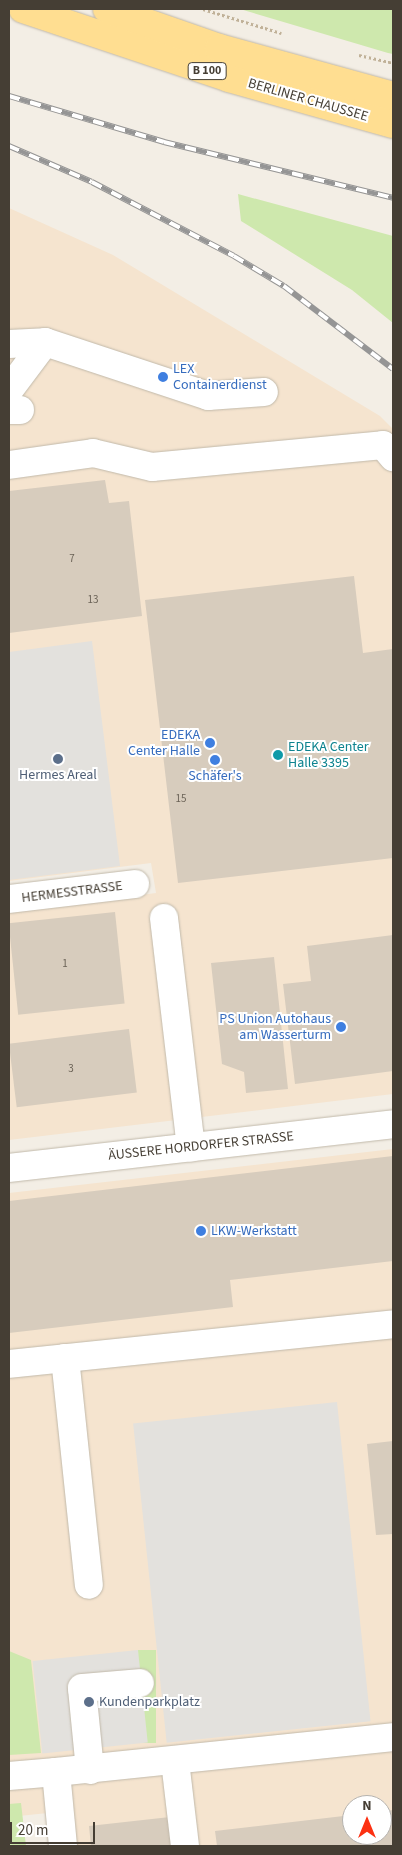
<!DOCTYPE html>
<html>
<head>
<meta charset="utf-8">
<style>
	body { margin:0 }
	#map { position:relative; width:402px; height:1855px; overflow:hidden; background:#f3eee5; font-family:"Source Sans 3",sans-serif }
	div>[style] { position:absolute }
	.commercial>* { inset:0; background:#f5e4cf }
	.green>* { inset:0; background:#cee8ad; transform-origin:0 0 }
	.parking>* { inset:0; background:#e3e1dd; transform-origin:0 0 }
	.building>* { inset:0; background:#d7ccbd; transform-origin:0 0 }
	.path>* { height:3px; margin-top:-1.5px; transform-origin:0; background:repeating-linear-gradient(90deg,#c0b198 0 2.5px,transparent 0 5px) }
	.roads { filter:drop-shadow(0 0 1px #c1b9aa) drop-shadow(0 0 1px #c1b9aa) }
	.minor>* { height:28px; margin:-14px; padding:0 14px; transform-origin:14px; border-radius:14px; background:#fff }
	.major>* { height:28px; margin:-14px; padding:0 14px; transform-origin:14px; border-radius:14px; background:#ffde91 }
	.rail>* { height:5.5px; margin-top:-2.75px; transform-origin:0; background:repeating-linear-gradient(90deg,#fff 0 11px,#959595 0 22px); box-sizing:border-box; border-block:1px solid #959595 }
	.dots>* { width:14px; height:14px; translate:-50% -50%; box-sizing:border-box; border:2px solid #fff; border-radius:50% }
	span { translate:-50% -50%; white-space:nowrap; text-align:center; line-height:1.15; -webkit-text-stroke:4px #fff; paint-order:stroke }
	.number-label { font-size:11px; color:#6a6256 }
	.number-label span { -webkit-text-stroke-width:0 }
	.shield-label span { padding:1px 4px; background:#fff; border:1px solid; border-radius:4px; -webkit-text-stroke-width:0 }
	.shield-label { font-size:12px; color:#453e34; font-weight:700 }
	.street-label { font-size:14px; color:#453e34 }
	.shop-label { font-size:14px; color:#366cbe }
	.left { translate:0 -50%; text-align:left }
	.right { translate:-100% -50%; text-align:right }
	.culture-label { font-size:14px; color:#0d838f }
	.service-label { font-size:14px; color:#4e5e75 }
	.frame { position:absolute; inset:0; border:10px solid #453e34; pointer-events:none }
	.north { position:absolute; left:342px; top:1795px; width:50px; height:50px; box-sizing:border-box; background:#fff; border:1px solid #b5b2ae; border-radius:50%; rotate:0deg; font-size:14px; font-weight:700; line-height:20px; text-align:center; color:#453e34 }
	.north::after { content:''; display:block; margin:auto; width:18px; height:22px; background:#fc3112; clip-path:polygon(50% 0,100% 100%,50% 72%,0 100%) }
	.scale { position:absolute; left:10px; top:1822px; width:85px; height:22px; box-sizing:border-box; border:2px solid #453e34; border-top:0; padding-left:6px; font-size:15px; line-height:18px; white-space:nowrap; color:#453e34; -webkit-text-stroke:4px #fff; paint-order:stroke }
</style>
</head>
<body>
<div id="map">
	<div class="commercial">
		<i style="clip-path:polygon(9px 208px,113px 255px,380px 416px,393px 429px,393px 1094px,9px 1140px,9px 912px,156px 893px,151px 863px,9px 881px)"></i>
		<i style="clip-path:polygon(evenodd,393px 1149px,393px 1846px,52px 1846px,48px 1813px,9px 1817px,9px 1193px,393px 1149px,352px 1805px,382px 1805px,382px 1835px,352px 1835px,352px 1805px)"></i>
	</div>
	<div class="green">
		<i style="clip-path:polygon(240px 9px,393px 9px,393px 54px,388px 53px)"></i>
		<i style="clip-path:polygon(238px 194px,393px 236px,393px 323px,352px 290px,241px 221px)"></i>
		<i style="left:138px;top:1650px;width:18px;height:93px"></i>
		<i style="clip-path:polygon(9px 1651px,31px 1660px,41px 1753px,9px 1755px)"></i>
		<i style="clip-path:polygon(21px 1803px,26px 1846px,9px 1846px,9px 1804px)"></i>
	</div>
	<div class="parking">
		<i style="clip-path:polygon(92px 641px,120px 866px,9px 880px,9px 652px)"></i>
		<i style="left:337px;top:1402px;width:321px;height:205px;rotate:84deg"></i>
		<i style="left:138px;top:1650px;width:93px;height:106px;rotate:84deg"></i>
	</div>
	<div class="building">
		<i style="clip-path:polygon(105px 480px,109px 503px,129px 501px,142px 616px,9px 633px,9px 491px)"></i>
		<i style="clip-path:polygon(354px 576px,363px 653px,393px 649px,393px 858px,178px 883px,145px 600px)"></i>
		<i style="left:115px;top:912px;width:92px;height:107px;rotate:84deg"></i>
		<i style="clip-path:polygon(393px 935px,393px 1071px,295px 1084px,283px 984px,311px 981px,307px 946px)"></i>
		<i style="clip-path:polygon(274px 957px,288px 1089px,246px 1093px,244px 1072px,222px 1064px,211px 963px)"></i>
		<i style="left:129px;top:1029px;width:64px;height:121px;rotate:83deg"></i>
		<i style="clip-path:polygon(393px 1156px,393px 1261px,230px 1280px,233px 1307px,9px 1333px,9px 1201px)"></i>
		<i style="clip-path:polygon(393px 1441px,393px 1534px,376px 1535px,367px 1444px)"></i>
		<i style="clip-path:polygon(393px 1810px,393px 1846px,217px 1846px,215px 1831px,352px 1815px,352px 1835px,382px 1835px,382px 1811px)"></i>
		<i style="clip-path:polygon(170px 1817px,173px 1846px,91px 1846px,89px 1826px)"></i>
	</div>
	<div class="path">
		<i style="left:203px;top:9px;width:82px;rotate:17.1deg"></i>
		<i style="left:359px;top:55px;width:35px;rotate:13deg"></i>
	</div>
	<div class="roads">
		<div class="minor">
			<i style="left:9px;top:344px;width:36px;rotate:-3deg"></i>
			<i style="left:9px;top:390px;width:60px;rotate:-53.1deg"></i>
			<i style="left:45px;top:342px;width:172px;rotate:18.3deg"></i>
			<i style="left:208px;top:396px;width:56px;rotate:-4.1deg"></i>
			<i style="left:9px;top:410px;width:11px"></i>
			<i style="left:9px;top:465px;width:85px;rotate:-8.1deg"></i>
			<i style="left:93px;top:453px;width:61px;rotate:13.3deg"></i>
			<i style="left:152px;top:467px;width:232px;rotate:-5.4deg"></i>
			<i style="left:383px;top:445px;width:16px;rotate:50deg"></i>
			<i style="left:9px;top:899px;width:127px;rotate:-6.8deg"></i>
			<i style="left:164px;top:918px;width:231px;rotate:83.3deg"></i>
			<i style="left:9px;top:1168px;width:387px;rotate:-6.5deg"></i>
			<i style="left:65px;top:1358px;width:228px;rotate:84deg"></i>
			<i style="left:9px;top:1364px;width:386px;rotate:-5.9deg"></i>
			<i style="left:175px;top:1761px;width:86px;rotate:83.3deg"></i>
			<i style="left:90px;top:1770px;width:82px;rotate:-95.6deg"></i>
			<i style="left:82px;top:1688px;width:58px;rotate:-4.9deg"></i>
			<i style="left:56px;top:1772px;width:339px;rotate:-5.9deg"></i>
			<i style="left:9px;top:1776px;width:47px;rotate:-4.9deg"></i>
			<i style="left:56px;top:1772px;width:74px;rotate:84.6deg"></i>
		</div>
		<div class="major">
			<i style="left:23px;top:9px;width:217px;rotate:18.5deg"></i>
			<i style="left:229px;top:78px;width:170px;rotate:15.7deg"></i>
			<i style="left:107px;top:9px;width:119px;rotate:19.2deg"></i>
			<i style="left:219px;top:48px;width:180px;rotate:15.4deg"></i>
		</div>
	</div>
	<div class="rail">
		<i style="left:9px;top:96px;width:162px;rotate:16.5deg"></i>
		<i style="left:164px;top:142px;width:236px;rotate:13.7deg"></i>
		<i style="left:9px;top:146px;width:90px;rotate:23.4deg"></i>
		<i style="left:92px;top:182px;width:160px;rotate:27.5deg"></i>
		<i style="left:234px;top:256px;width:58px;rotate:31deg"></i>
		<i style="left:284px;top:286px;width:137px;rotate:37.3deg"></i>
	</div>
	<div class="dots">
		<i style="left:163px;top:377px;background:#3f7fe0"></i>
		<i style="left:210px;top:743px;background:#3f7fe0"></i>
		<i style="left:278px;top:755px;background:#0f9aa8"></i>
		<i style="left:58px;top:759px;background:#5c6f8a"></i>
		<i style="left:215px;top:760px;background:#3f7fe0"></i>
		<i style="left:341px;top:1027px;background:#3f7fe0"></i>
		<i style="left:201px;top:1231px;background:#3f7fe0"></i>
		<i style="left:89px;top:1702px;background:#5c6f8a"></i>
	</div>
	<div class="number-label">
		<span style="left:72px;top:559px">7</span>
		<span style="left:93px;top:600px">13</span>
		<span style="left:181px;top:799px">15</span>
		<span style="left:65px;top:964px">1</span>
		<span style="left:71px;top:1069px">3</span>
	</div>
	<div class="shield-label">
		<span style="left:207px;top:71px">B 100</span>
	</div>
	<div class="street-label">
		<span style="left:308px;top:100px;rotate:16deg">BERLINER CHAUSSEE</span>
		<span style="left:72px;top:892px;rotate:-7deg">HERMESSTRASSE</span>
		<span style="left:201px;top:1146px;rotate:-6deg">ÄUSSERE HORDORFER STRASSE</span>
	</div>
	<div class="shop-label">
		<span class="left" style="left:173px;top:377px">LEX<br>Containerdienst</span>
		<span class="right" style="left:200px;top:743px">EDEKA<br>Center Halle</span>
		<span style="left:215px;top:776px">Schäfer's</span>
		<span class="right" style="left:331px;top:1027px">PS Union Autohaus<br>am Wasserturm</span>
		<span class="left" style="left:211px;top:1231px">LKW-Werkstatt</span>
	</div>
	<div class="culture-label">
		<span class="left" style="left:288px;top:755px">EDEKA Center<br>Halle 3395</span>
	</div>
	<div class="service-label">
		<span style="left:58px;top:775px">Hermes Areal</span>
		<span class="left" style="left:99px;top:1702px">Kundenparkplatz</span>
	</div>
	<div class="frame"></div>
	<div class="north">N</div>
	<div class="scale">20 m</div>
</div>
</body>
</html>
